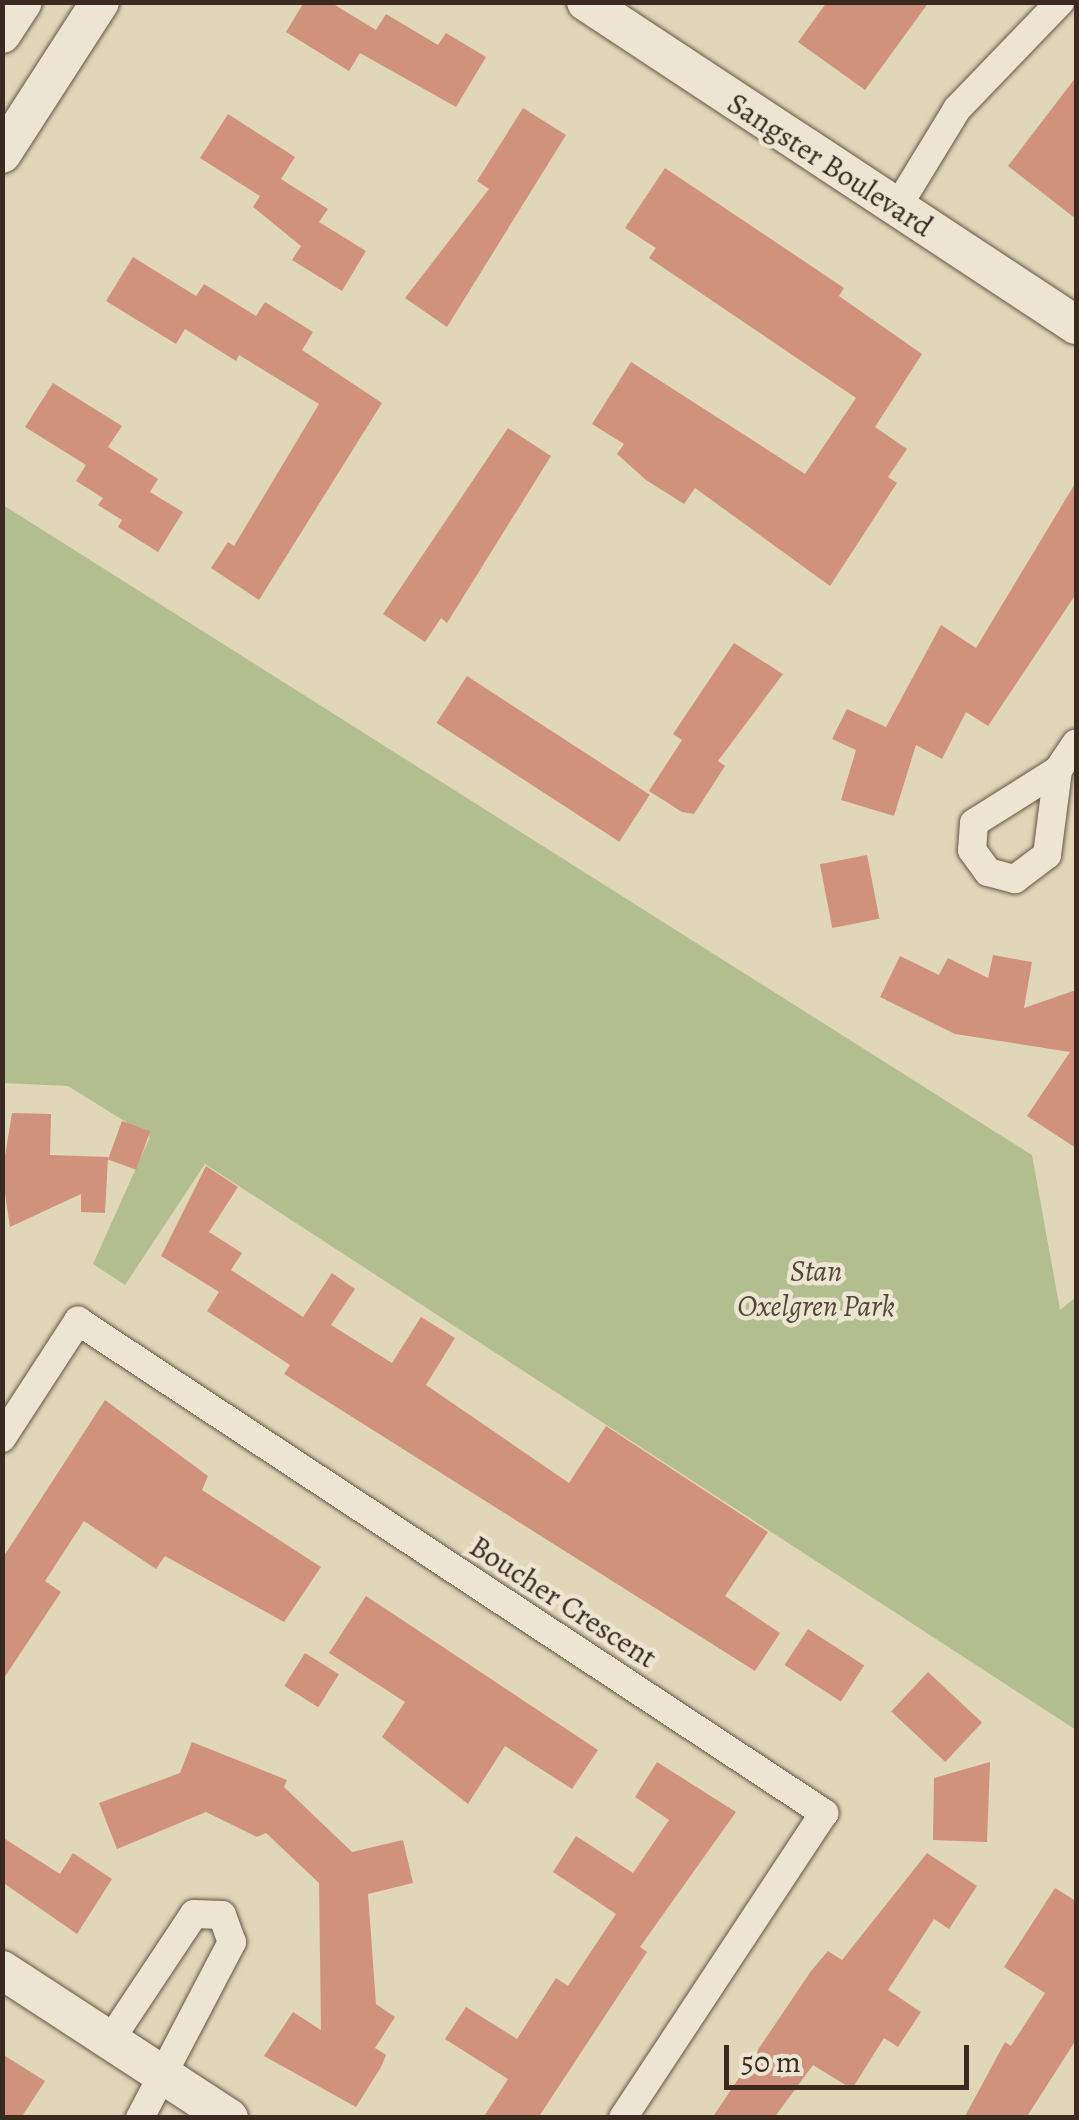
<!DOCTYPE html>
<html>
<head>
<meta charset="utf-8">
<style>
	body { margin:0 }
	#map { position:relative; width:1079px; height:2120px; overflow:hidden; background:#e0d7b8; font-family:Alegreya,serif }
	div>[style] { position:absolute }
	.green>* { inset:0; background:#b2be8f }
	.building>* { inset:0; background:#d1927d; transform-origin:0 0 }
	.roads { filter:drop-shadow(0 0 2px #645545) drop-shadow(0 0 2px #645545) }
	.street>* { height:28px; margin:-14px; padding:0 14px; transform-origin:14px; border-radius:14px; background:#ebe5d1 }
	.secondary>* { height:38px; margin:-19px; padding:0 19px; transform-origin:19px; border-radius:19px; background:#ebe5d1 }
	span { translate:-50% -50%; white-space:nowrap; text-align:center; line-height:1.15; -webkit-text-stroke:9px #ebe5d1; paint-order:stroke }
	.street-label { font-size:30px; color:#3a2a1f }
	.park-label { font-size:30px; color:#524835; font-style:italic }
	.frame { position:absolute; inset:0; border:5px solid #3a2a1f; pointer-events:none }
	.scale { position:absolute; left:724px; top:2045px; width:245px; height:45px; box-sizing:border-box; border:5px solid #3a2a1f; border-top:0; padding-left:12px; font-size:30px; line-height:35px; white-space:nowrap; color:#3a2a1f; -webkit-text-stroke:8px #ebe5d1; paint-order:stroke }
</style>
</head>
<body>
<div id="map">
	<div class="green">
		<i style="clip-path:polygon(3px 505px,1032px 1155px,1060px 1310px,1076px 1297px,1076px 1730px,205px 1164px,125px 1285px,93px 1264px,150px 1137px,68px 1086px,3px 1083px)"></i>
	</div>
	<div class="building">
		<i style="clip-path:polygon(304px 2px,330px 2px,376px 30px,386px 14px,438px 45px,446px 33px,486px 57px,456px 107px,360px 53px,349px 71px,286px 32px)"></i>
		<i style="clip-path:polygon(827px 2px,929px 2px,865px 90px,798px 42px)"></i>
		<i style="clip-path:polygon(1076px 77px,1076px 219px,1008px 166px)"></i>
		<i style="clip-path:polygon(523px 108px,566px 135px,447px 327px,405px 298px,489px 189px,477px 181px)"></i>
		<i style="clip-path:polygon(228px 114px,295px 157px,281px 179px,328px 209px,319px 222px,366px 251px,342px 291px,292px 260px,301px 246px,253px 207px,260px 196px,200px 158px)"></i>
		<i style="clip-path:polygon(665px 168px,844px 288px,839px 296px,922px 354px,875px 427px,907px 449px,888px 477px,897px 483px,830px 586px,695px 488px,684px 504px,646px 480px,617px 454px,624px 444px,592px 424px,631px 362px,805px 474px,856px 398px,649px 258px,656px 248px,625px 228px)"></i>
		<i style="clip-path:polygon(133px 257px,196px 296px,204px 284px,256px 316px,265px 302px,313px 332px,302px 350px,382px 403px,259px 600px,211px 568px,228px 542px,234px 546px,319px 404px,239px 355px,236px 361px,185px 329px,176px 344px,106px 301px)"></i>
		<i style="clip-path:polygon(53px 383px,122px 426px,108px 447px,158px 479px,150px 492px,183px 512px,158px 552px,118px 527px,122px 520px,98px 505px,103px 498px,76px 481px,86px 465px,25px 427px)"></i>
		<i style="clip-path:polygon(508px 428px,551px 456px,447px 623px,441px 618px,425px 642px,383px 614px)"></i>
		<i style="clip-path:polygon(1076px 482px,1076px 594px,988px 726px,966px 712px,942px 759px,916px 745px,894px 816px,841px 800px,856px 750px,832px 739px,847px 709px,886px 727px,941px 625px,976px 648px)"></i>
		<i style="clip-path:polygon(734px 643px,783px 674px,718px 761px,725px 766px,694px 814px,682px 812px,649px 791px,682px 740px,673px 734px)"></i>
		<i style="left:467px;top:676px;width:218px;height:56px;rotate:33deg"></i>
		<i style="left:867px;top:855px;width:65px;height:48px;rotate:79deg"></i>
		<i style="clip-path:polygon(993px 955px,1032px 962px,1024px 1008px,1076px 990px,1076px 1148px,1027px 1116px,1070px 1052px,955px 1034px,880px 997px,900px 956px,939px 975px,948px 958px,988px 978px)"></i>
		<i style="clip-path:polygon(12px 1113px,51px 1114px,50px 1155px,108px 1157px,105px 1213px,81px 1212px,81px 1194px,10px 1227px,2px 1174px)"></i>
		<i style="left:122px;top:1121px;width:30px;height:41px;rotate:20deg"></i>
		<i style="clip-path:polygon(206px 1166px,238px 1187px,209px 1232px,242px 1253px,231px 1270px,303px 1317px,332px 1273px,355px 1289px,331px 1325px,392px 1363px,421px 1317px,455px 1338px,426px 1385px,569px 1483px,606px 1426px,768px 1532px,725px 1596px,780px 1633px,755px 1671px,284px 1374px,290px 1365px,207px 1311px,219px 1292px,161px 1256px)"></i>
		<i style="clip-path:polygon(105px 1400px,208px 1476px,202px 1490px,321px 1567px,284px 1622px,165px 1556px,156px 1569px,84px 1521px,45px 1581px,61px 1592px,2px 1681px,2px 1559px)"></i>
		<i style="clip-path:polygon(366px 1596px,598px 1750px,572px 1789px,505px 1746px,468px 1804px,382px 1737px,405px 1702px,329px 1653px)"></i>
		<i style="left:808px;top:1629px;width:67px;height:43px;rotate:33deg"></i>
		<i style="left:305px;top:1653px;width:40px;height:39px;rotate:32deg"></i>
		<i style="left:928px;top:1672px;width:74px;height:54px;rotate:43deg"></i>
		<i style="clip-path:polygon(192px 1742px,287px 1780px,284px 1787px,352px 1852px,403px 1840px,413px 1883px,368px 1894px,376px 2004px,395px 2017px,375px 2048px,386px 2055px,381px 2067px,356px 2107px,264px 2056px,293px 2012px,321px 2030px,319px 1883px,266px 1833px,257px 1837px,206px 1812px,117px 1849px,99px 1803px,180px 1773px)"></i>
		<i style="clip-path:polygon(657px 1762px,736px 1812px,640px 1947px,647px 1952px,538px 2118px,483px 2118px,508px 2079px,445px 2039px,466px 2007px,517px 2039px,556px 1978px,568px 1986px,616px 1914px,553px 1872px,576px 1836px,633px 1873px,669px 1820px,635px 1797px)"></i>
		<i style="clip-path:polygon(990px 1762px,987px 1842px,933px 1840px,934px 1778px)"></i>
		<i style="clip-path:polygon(2px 1837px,60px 1874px,73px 1853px,112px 1879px,77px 1934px,2px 1882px)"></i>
		<i style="clip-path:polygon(927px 1853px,977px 1886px,949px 1929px,934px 1919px,888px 1990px,921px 2012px,898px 2047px,884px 2038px,852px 2089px,813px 2065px,774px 2118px,712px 2118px,811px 1971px,828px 1951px,842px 1960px)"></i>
		<i style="clip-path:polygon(1055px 1888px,1076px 1901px,1076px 2040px,1026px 2118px,964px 2118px,1005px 2042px,1011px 2046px,1045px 1993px,1004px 1967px)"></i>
		<i style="clip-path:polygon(2px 2054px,45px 2081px,21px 2118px,2px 2118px)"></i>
	</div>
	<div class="roads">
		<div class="street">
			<i style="left:896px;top:209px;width:117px;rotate:-58.6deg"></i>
			<i style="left:957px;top:109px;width:149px;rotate:-46.1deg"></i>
			<i style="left:1058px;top:770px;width:99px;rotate:147.8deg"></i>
			<i style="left:974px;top:823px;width:27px;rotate:94deg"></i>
			<i style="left:972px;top:850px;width:27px;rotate:54deg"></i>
			<i style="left:988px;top:872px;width:28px;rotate:15deg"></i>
			<i style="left:1015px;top:879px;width:40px;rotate:-37deg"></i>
			<i style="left:1047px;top:855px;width:86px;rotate:-82.6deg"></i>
			<i style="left:1058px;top:770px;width:32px;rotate:-56deg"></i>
			<i style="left:2px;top:1438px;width:140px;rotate:-57deg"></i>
			<i style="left:78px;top:1321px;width:894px;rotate:33.41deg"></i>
			<i style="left:824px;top:1813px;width:365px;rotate:123.4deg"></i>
			<i style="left:111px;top:2039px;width:150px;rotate:-56.4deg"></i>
			<i style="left:194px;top:1914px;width:28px;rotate:2deg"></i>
			<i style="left:222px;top:1915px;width:29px;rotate:70deg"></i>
			<i style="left:232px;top:1942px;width:199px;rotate:117.6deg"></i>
		</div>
		<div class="secondary">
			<i style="left:586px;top:2px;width:587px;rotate:33.39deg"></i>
			<i style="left:2px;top:34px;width:38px;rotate:-57deg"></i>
			<i style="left:2px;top:154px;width:181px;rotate:-57.2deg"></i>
			<i style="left:2px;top:1970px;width:271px;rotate:33.1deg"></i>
		</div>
	</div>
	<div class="street-label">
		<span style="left:830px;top:165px;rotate:33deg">Sangster Boulevard</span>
		<span style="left:563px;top:1602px;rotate:33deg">Boucher Crescent</span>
	</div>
	<div class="park-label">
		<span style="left:816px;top:1288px">Stan<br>Oxelgren Park</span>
	</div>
	<div class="frame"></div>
	<div class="scale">50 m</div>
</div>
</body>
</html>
